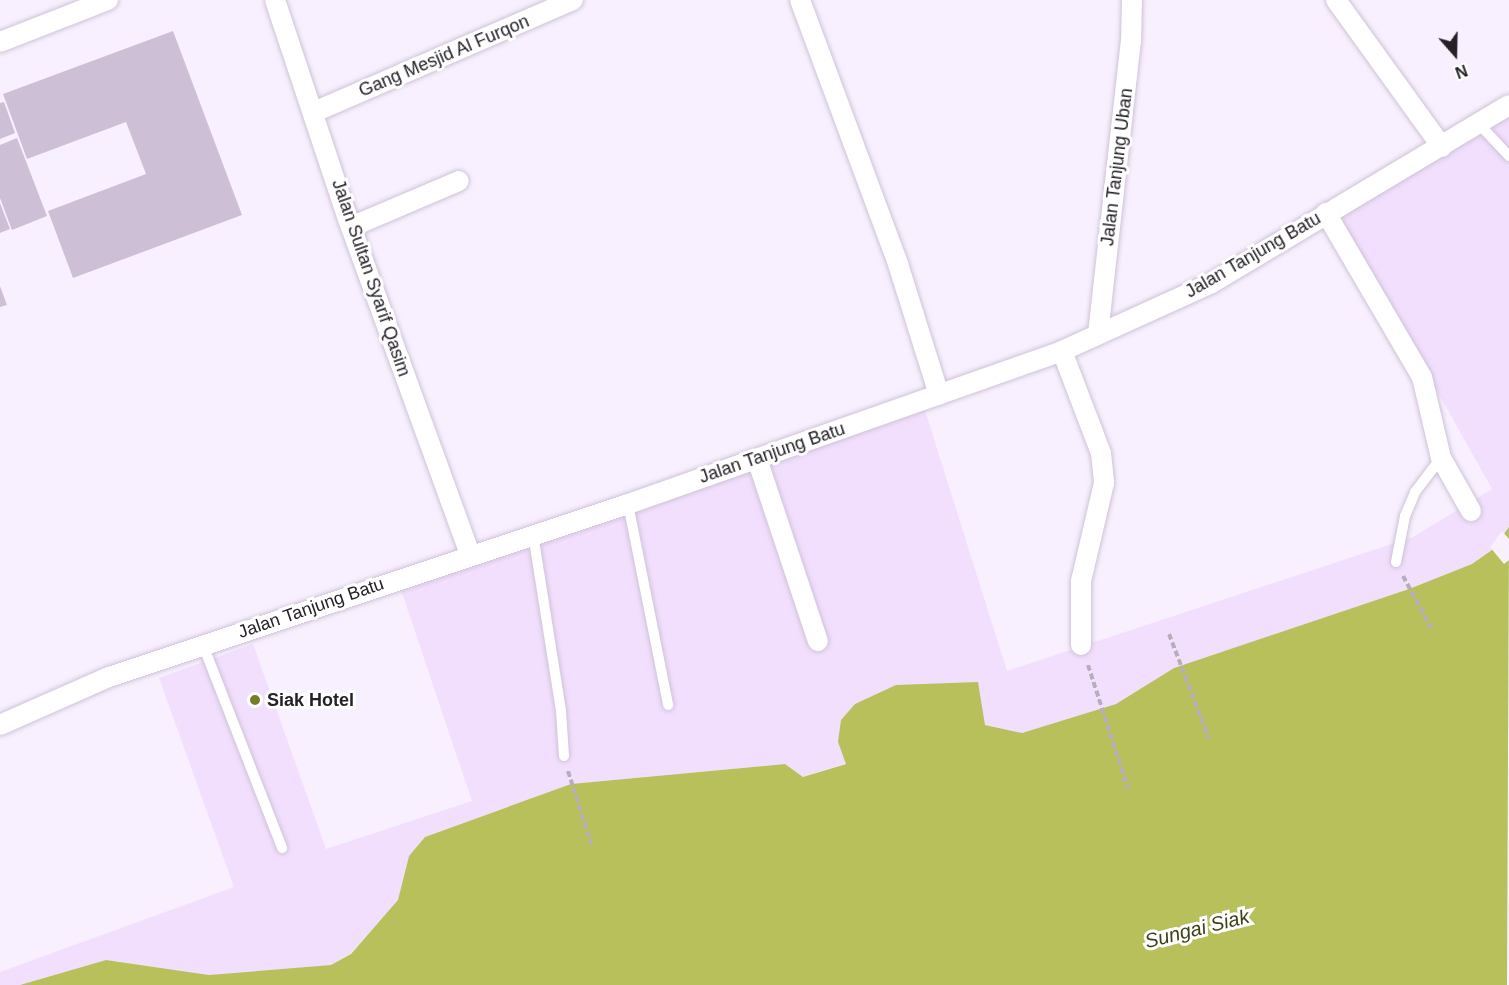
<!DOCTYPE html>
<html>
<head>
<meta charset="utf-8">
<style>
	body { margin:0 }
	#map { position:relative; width:1509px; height:985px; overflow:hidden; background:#f8f0fe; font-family:Arial,sans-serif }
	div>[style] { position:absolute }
	.built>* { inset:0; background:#f1dffd }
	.water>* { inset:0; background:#b7c05b }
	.pier>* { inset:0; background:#f8f0fe }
	.building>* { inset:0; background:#cdc0d6 }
	.path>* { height:4px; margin-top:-2px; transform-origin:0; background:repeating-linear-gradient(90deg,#b6afbb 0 6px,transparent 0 9px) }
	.roads { filter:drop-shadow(0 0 2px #cfc2d8) drop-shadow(0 0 2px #cfc2d8) }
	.service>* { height:10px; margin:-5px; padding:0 5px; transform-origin:5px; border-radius:5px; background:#fff }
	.minor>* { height:20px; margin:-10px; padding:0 10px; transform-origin:10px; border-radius:10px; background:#fff }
	.dots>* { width:16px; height:16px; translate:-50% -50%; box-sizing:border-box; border:3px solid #fff; border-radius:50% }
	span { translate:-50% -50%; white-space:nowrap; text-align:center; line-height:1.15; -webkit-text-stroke:6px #fff; paint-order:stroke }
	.street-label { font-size:18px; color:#262129 }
	.poi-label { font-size:18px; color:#262129; font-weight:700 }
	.left { translate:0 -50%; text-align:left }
	.water-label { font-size:20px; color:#3d4016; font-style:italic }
	.north { position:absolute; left:1425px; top:24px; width:60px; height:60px; -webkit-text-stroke:4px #fff; paint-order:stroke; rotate:160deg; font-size:16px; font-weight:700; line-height:24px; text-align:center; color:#262129 }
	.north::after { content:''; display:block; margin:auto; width:21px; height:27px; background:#262129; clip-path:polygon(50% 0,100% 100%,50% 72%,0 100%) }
</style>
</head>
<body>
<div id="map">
	<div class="built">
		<i style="clip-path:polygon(1509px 101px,1509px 527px,1492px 550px,1472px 564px,1409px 589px,1174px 668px,1116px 704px,1022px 733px,984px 725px,838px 742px,846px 763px,803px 777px,785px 764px,571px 784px,425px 837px,409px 856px,399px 900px,350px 954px,331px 965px,209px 975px,106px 960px,20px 985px,0 985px,0 972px,234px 887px,159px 678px,253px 644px,326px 849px,472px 801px,396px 575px,922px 401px,1007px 671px,1413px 537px,1492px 489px,1333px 205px)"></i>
	</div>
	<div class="water">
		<i style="clip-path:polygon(1509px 527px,1507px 985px,20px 985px,106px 960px,209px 975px,331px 965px,351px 954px,398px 900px,409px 856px,425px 837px,571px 784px,785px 764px,803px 777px,846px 764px,838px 742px,841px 720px,855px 704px,896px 685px,978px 682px,985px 725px,1022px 733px,1116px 704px,1174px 668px,1409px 589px,1472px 564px,1492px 550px)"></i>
	</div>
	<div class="pier">
		<i style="clip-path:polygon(1502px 531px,1509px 539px,1509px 560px,1504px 564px,1490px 547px)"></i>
	</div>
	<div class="building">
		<i style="clip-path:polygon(173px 31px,242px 215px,73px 278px,48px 211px,146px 174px,126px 122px,27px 159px,3px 94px)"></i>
		<i style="clip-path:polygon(4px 102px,15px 133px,0 139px,0 103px)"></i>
		<i style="clip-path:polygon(17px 138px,47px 216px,12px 230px,0 198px,0 145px)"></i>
		<i style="clip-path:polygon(0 203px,10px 229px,0 233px)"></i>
		<i style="clip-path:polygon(0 286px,7px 305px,0 307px)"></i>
	</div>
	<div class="path">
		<i style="left:1403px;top:576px;width:59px;rotate:61.7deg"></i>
		<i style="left:1169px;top:634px;width:112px;rotate:69.1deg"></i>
		<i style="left:1088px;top:665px;width:130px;rotate:72.1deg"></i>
		<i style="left:568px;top:771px;width:77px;rotate:72.5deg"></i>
	</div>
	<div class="roads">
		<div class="service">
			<i style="left:1479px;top:124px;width:44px;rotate:46.8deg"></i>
			<i style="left:628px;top:504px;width:205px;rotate:78.7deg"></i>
			<i style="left:533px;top:534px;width:179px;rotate:81deg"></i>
			<i style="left:561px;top:711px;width:45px;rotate:86.2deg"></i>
			<i style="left:1396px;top:562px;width:47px;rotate:-78.9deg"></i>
			<i style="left:1405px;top:516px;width:26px;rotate:-67deg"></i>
			<i style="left:1415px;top:492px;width:43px;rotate:-52.6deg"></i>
			<i style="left:203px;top:645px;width:218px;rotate:68.7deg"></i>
		</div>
		<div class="minor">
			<i style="left:275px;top:0;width:231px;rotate:71.6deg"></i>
			<i style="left:348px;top:219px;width:357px;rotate:70deg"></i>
			<i style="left:800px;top:0;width:282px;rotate:69.6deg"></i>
			<i style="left:898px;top:264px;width:137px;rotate:72.6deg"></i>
			<i style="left:1336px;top:0;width:181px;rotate:54.2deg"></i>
			<i style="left:0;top:42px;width:116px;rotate:-21.3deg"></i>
			<i style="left:314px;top:112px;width:282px;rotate:-23.4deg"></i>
			<i style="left:1326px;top:213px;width:190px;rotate:59.7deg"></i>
			<i style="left:1422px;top:377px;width:83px;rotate:76.8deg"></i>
			<i style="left:1441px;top:458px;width:61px;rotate:60.5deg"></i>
			<i style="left:351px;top:227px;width:117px;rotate:-23.1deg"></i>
			<i style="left:1098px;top:334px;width:294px;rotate:-83.6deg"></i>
			<i style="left:1131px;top:42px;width:42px;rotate:-88.6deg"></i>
			<i style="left:1062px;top:351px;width:109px;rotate:69.1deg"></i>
			<i style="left:1101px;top:453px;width:30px;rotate:84deg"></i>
			<i style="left:1104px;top:483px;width:101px;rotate:103.2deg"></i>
			<i style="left:1081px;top:581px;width:64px;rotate:90deg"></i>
			<i style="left:757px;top:459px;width:192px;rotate:71.5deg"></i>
			<i style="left:0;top:725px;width:119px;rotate:-23.8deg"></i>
			<i style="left:109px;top:677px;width:547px;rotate:-18.43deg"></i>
			<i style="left:628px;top:504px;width:460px;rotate:-19.4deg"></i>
			<i style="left:1062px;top:351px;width:162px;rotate:-24.4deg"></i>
			<i style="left:1210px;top:284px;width:348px;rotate:-30.9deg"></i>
		</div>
	</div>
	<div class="dots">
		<i style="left:255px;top:700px;background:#777d27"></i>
	</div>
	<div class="street-label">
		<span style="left:444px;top:56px;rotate:-23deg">Gang Mesjid Al Furqon</span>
		<span style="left:1117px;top:167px;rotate:-83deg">Jalan Tanjung Uban</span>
		<span style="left:1253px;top:255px;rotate:-30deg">Jalan Tanjung Batu</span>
		<span style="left:371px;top:278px;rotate:71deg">Jalan Sultan Syarif Qasim</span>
		<span style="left:772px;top:453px;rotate:-19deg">Jalan Tanjung Batu</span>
		<span style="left:311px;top:608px;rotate:-19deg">Jalan Tanjung Batu</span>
	</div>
	<div class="poi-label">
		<span class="left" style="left:267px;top:700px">Siak Hotel</span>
	</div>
	<div class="water-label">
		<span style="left:1197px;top:929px;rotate:-14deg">Sungai Siak</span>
	</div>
	<div class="north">N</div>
</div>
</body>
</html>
